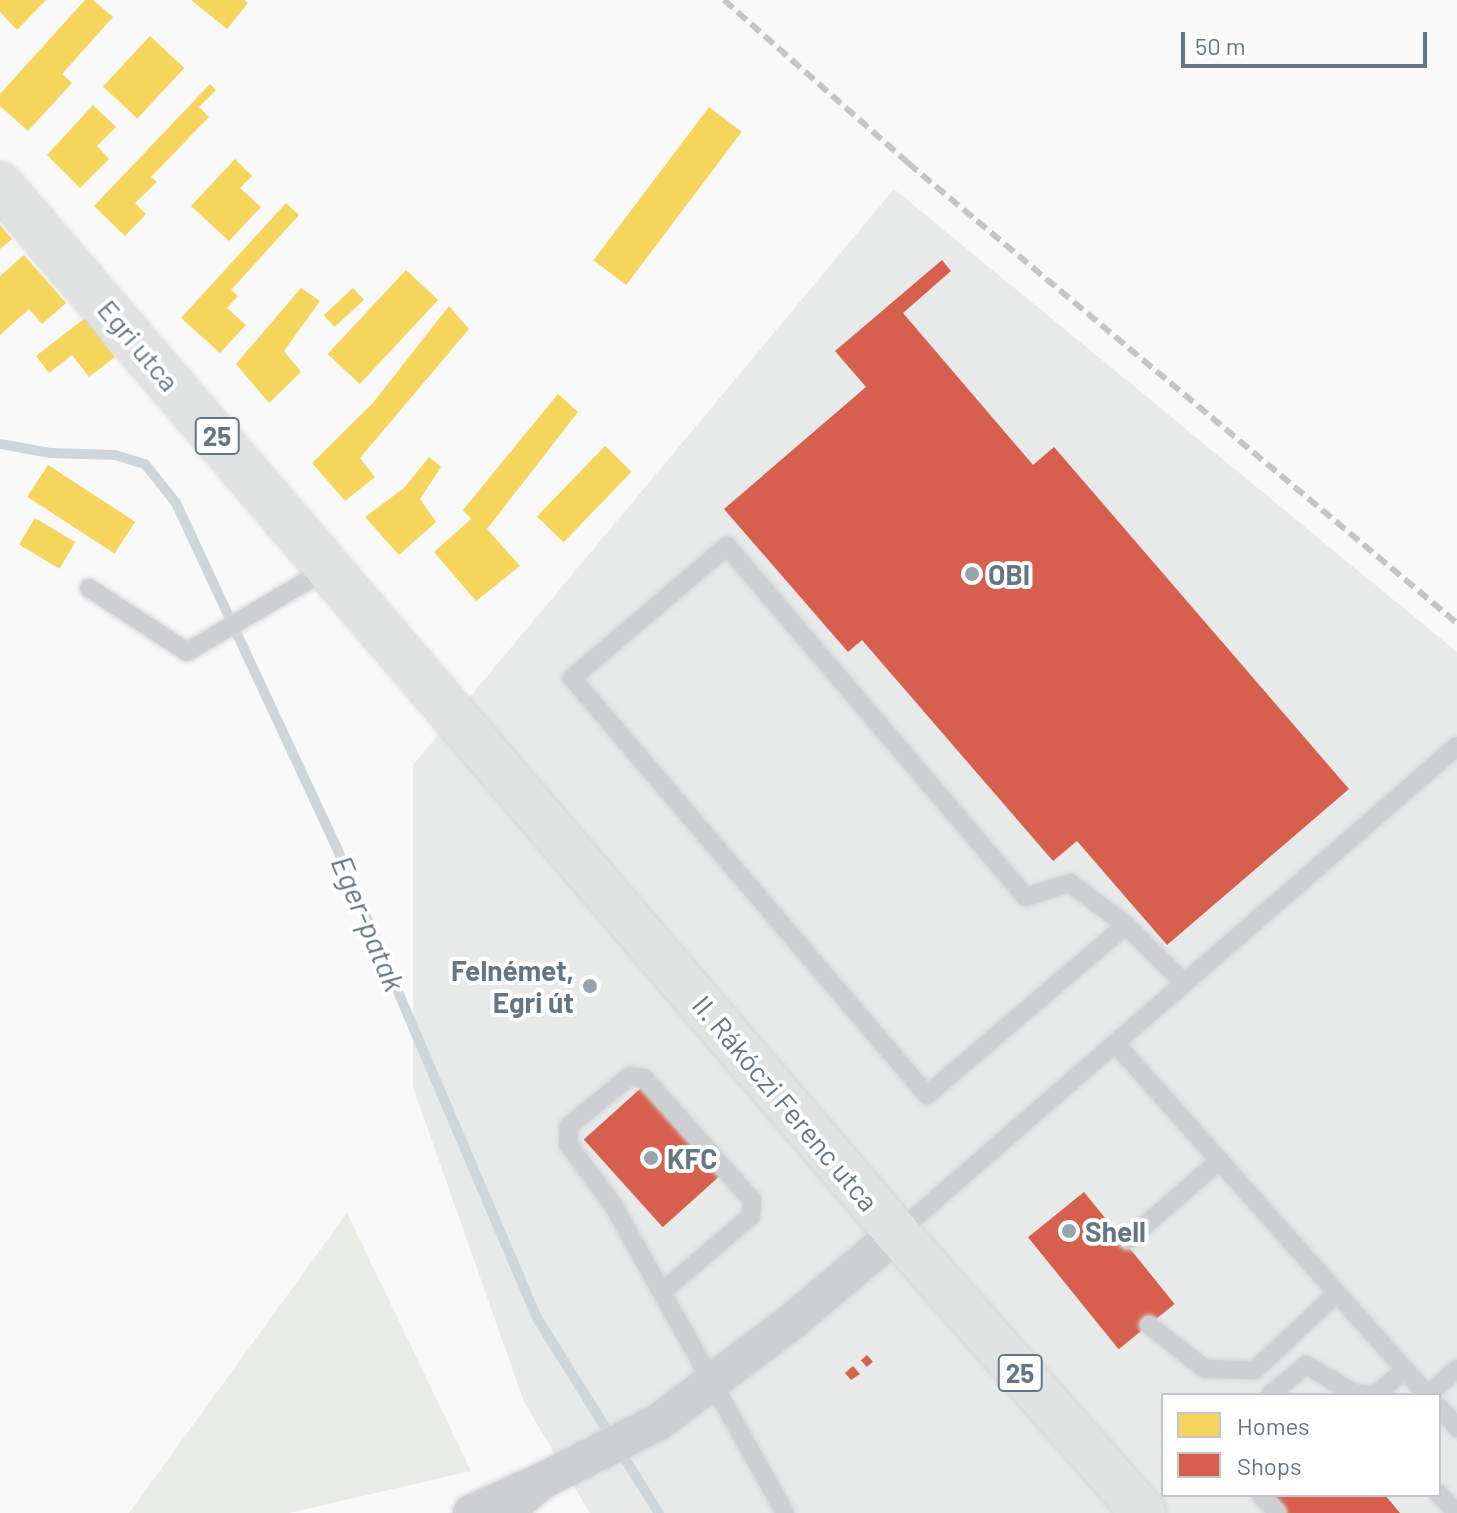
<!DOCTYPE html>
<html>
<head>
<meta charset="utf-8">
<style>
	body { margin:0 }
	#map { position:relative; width:1457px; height:1513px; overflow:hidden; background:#f9f9f9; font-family:Barlow,sans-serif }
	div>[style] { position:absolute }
	.built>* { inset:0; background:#e8e9e9 }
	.green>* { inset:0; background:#e8ebe6 }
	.homes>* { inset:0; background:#f6d55c; transform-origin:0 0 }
	.shops>* { inset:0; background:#d6604d; transform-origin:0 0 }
	.stream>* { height:10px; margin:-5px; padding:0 5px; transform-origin:5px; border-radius:5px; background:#ced6d9 }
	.roads { filter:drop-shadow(0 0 2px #d5d6d7) drop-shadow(0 0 2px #d5d6d7) }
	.service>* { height:18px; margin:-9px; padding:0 9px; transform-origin:9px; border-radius:9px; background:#cecfd0 }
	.minor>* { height:36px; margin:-18px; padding:0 18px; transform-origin:18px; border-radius:18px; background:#cecfd0 }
	.primary>* { height:44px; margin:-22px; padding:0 22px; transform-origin:22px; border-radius:22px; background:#e1e2e2 }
	.rail>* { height:6px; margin-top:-3px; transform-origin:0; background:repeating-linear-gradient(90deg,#c3c5c6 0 12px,transparent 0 18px) }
	.dots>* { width:22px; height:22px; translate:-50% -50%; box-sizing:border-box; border:4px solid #fff; border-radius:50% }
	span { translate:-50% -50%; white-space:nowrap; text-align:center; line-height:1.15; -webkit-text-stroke:8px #fff; paint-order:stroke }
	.shield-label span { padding:2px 6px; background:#fff; border:2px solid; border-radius:6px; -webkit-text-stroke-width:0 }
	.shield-label { font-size:26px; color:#657683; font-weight:700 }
	.street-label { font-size:28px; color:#657683 }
	.poi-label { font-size:28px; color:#657683; font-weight:700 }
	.left { translate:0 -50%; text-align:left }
	.right { translate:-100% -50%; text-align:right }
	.water-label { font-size:30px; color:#60757c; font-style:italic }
	.legend { position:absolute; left:1161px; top:1393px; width:280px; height:104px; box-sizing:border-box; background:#fff; border:2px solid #c1c8cd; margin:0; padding:10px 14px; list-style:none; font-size:24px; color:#657683 }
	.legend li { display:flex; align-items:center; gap:16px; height:40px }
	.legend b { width:40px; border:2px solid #c1c8cd }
	.scale { position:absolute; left:1181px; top:32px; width:246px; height:36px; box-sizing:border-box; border:4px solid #657683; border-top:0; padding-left:10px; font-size:24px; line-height:28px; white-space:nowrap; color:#657683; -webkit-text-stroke:6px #fff; paint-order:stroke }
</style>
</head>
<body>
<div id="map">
	<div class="built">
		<i style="clip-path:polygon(evenodd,894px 189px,1457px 652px,1457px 1513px,590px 1513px,524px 1402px,413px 1087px,413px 765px,894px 189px,1163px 1395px,1439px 1395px,1439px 1495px,1163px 1495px,1163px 1395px)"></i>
	</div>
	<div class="green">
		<i style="clip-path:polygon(347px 1213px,471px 1471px,289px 1513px,129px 1513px)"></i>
	</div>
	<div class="homes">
		<i style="clip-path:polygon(0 0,46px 0,17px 30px,0 12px)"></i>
		<i style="clip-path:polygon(85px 0,93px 0,113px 17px,62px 74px,72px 83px,28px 131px,0 106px,0 94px)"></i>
		<i style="clip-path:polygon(191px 0,244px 0,248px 3px,227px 29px)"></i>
		<i style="left:150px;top:36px;width:47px;height:69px;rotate:43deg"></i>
		<i style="clip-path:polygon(210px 84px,216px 90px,199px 107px,209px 117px,151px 177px,157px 182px,135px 203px,146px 214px,125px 236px,94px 206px)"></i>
		<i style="clip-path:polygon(93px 105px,116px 127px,97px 146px,109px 159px,80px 188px,47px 155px)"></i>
		<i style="left:709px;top:107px;width:41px;height:192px;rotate:37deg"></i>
		<i style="clip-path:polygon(235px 159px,252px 176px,240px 188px,261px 207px,229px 241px,191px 206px)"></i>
		<i style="clip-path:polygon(286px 203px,299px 215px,231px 290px,238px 296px,227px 308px,246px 325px,220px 353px,181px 318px)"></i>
		<i style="clip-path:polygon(0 225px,12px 239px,0 249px)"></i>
		<i style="clip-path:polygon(24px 255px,66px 303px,42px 324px,29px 309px,0 335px,0 276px)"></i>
		<i style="left:406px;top:270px;width:44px;height:115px;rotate:43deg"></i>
		<i style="clip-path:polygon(301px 288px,320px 301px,284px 351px,301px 372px,269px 403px,236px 364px)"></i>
		<i style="left:353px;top:288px;width:16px;height:40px;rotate:47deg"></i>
		<i style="clip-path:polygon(449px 306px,469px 329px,360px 458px,375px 477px,345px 501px,312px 463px,372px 404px)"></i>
		<i style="clip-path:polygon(85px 318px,115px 357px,89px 377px,72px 355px,49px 373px,36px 356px)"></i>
		<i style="clip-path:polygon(558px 394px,578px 412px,487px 529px,520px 566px,476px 601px,434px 552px,471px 519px,463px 510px)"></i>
		<i style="left:605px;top:446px;width:37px;height:98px;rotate:44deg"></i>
		<i style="clip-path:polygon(429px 457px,441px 467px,420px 499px,436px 522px,399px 555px,365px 517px,404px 488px)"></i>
		<i style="left:48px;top:465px;width:104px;height:38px;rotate:33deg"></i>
		<i style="left:35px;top:518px;width:47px;height:31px;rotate:31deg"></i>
	</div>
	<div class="shops">
		<i style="clip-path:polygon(942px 260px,951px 271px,903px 313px,1033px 465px,1054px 447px,1349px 789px,1167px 945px,1077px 841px,1053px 861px,862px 640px,848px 652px,724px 509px,866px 387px,835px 351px)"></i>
		<i style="left:641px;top:1088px;width:118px;height:77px;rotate:48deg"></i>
		<i style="left:1084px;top:1192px;width:144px;height:72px;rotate:51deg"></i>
		<i style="left:867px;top:1355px;width:9px;height:8px;rotate:49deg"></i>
		<i style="clip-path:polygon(853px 1366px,860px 1374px,851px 1380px,845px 1373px)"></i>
		<i style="clip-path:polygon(1267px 1495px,1385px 1495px,1400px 1513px,1283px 1513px)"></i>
	</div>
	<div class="stream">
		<i style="left:0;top:444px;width:51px;rotate:10.2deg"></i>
		<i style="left:50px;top:453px;width:65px;rotate:1.8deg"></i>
		<i style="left:115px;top:455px;width:31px;rotate:17deg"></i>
		<i style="left:145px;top:464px;width:50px;rotate:51.5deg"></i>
		<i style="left:176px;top:503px;width:378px;rotate:65deg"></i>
		<i style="left:336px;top:846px;width:513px;rotate:66.93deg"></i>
		<i style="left:537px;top:1318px;width:230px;rotate:58deg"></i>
	</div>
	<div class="roads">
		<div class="service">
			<i style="left:89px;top:588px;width:117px;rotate:33.1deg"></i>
			<i style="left:187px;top:652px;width:165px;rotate:-30.6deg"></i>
			<i style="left:1126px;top:925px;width:262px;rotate:139.5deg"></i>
			<i style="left:927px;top:1095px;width:548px;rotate:-130.41deg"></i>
			<i style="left:572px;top:678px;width:204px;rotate:-40.4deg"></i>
			<i style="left:727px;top:546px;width:461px;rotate:49.6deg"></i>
			<i style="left:1026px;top:897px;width:46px;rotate:-17.7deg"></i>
			<i style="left:1070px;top:883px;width:70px;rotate:36.9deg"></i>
			<i style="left:1126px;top:925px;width:82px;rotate:45deg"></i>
			<i style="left:1115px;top:1043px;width:471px;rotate:48.4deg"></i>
			<i style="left:897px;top:1233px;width:742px;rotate:-41.01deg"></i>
			<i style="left:1128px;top:1240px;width:122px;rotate:-41deg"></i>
			<i style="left:662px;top:1292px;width:117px;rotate:-40.5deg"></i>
			<i style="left:751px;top:1216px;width:16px;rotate:-86deg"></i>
			<i style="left:752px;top:1200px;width:163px;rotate:-131.5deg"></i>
			<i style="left:644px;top:1078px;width:14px;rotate:-172deg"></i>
			<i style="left:630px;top:1076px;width:79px;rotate:140.7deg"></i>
			<i style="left:569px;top:1126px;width:18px;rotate:93deg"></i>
			<i style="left:568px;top:1144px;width:76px;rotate:53.6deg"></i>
			<i style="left:613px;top:1205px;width:353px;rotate:60.8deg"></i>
			<i style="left:1149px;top:1325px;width:71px;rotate:38.2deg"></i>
			<i style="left:1205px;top:1369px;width:50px;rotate:1.1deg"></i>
			<i style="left:1255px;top:1370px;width:111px;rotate:-43.2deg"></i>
			<i style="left:1270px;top:1395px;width:47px;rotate:-39.8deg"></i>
			<i style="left:1306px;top:1365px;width:58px;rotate:30.1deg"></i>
			<i style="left:1356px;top:1394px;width:13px;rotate:4deg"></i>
			<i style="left:1375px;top:1395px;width:39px;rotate:-40deg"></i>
			<i style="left:1428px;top:1395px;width:39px;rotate:-42deg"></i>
			<i style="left:1439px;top:1407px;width:28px;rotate:49deg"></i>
			<i style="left:1439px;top:1494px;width:25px;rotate:48deg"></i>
			<i style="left:1261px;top:1495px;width:24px;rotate:48deg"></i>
		</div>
		<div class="minor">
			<i style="left:540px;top:1482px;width:131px;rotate:-26.8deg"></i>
			<i style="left:657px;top:1423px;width:165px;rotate:-36.9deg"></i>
			<i style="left:789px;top:1324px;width:141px;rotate:-40.1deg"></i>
			<i style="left:471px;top:1513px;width:76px;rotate:-24.2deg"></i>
			<i style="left:540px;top:1482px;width:47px;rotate:138.5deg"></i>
		</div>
		<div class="primary">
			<i style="left:0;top:185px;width:1379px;rotate:49.44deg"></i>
			<i style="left:897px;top:1233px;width:373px;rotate:48.6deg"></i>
		</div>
	</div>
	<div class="rail">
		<i style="left:724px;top:0;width:246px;rotate:41.5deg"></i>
		<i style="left:908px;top:163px;width:716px;rotate:39.96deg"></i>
	</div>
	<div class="dots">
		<i style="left:972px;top:574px;background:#99a4ac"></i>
		<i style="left:590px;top:986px;background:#99a4ac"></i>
		<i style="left:651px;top:1158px;background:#99a4ac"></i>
		<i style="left:1069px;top:1231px;background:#99a4ac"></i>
	</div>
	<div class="shield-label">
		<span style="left:217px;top:436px">25</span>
		<span style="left:1020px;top:1373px">25</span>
	</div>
	<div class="street-label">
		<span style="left:139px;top:345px;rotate:50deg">Egri utca</span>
		<span style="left:786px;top:1103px;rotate:50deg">II. Rákóczi Ferenc utca</span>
	</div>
	<div class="poi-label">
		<span class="left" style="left:988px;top:574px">OBI</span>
		<span class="right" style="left:574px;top:986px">Felnémet,<br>Egri út</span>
		<span class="left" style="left:667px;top:1158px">KFC</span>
		<span class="left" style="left:1085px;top:1231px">Shell</span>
	</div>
	<div class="water-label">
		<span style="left:369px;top:923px;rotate:67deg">Eger-patak</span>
	</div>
	<ul class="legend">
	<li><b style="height:22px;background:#f6d55c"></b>Homes</li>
	<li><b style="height:22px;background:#d6604d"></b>Shops</li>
	</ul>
	<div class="scale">50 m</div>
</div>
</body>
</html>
